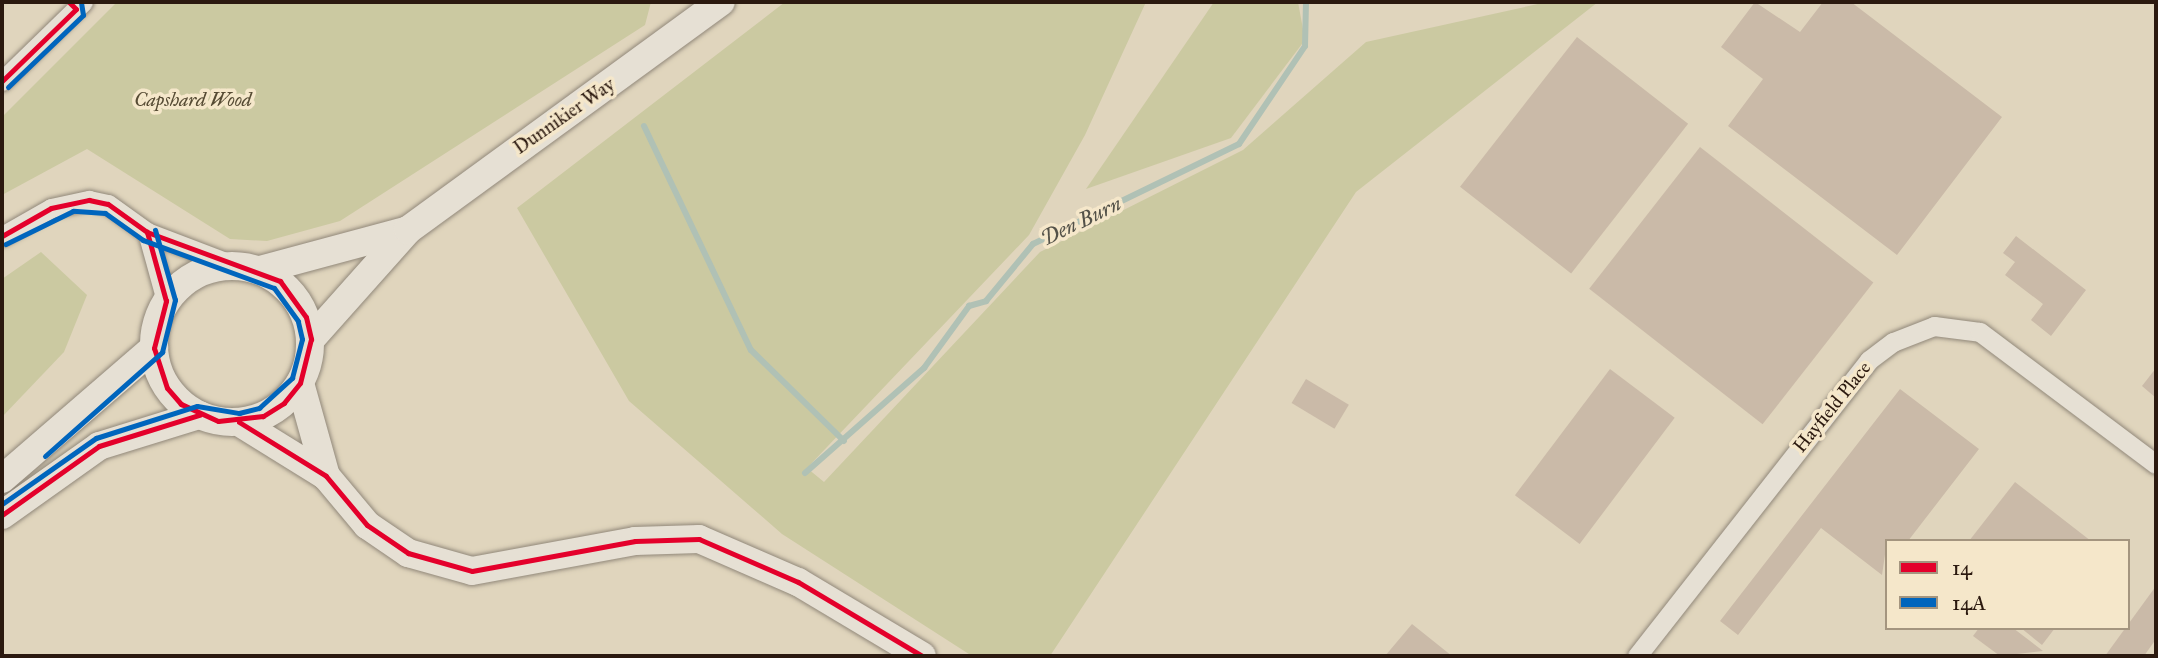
<!DOCTYPE html>
<html>
<head>
<meta charset="utf-8">
<style>
	body { margin:0 }
	#map { position:relative; width:2158px; height:658px; overflow:hidden; background:#e0d5bd; font-family:"IM FELL Great Primer",serif }
	div>[style] { position:absolute }
	.green>* { inset:0; background:#cbc9a1 }
	.stream>* { height:6px; margin:-3px; padding:0 3px; transform-origin:3px; border-radius:3px; background:#b0c1b5 }
	.building>* { inset:0; background:#cabaa8; transform-origin:0 0 }
	.roads { filter:drop-shadow(0 0 2px #91887a) drop-shadow(0 0 2px #91887a) }
	.street>* { height:19px; margin:-9.5px; padding:0 9.5px; transform-origin:9.5px; border-radius:9.5px; background:#e6e0d4 }
	.secondary>* { height:28px; margin:-14px; padding:0 14px; transform-origin:14px; border-radius:14px; background:#e6e0d4 }
	.secondary>.ring { margin:-14px; padding:0; box-sizing:content-box; background:none; border:28px solid #e6e0d4; border-radius:50% }
	.bus-1>* { height:5px; margin:-2.5px; padding:0 2.5px; transform-origin:2.5px; border-radius:2.5px; background:#e4002b }
	.bus-2>* { height:5px; margin:-2.5px; padding:0 2.5px; transform-origin:2.5px; border-radius:2.5px; background:#0065bd }
	span { translate:-50% -50%; white-space:nowrap; text-align:center; line-height:1.15; -webkit-text-stroke:7px #f5e7ca; paint-order:stroke }
	.park-label { font-size:19px; color:#564b34; font-style:italic }
	.street-label { font-size:19px; color:#2b190f }
	.water-label { font-size:21px; color:#535148; font-style:italic }
	.frame { position:absolute; inset:0; border:4px solid #2b190f; pointer-events:none }
	.legend { position:absolute; left:1885px; top:539px; width:245px; height:91px; box-sizing:border-box; background:#f5e7ca; border:2px solid #a4957f; margin:0; padding:9px 12px; list-style:none; font-size:21px; color:#2b190f }
	.legend li { display:flex; align-items:center; gap:14px; height:35px }
	.legend b { width:35px; border:2px solid #a4957f }
</style>
</head>
<body>
<div id="map">
	<div class="green">
		<i style="clip-path:polygon(117px 2px,651px 2px,645px 25px,340px 221px,267px 241px,230px 239px,87px 149px,2px 195px,2px 117px)"></i>
		<i style="clip-path:polygon(785px 2px,1146px 2px,1085px 135px,1029px 235px,807px 468px,824px 482px,1040px 252px,1243px 150px,1366px 42px,1547px 2px,1598px 2px,1356px 192px,1050px 656px,972px 656px,782px 534px,629px 401px,517px 208px)"></i>
		<i style="clip-path:polygon(1214px 2px,1298px 2px,1305px 40px,1231px 138px,1086px 189px)"></i>
		<i style="clip-path:polygon(41px 252px,87px 295px,64px 352px,2px 417px,2px 279px)"></i>
	</div>
	<div class="stream">
		<i style="left:644px;top:126px;width:248px;rotate:64.5deg"></i>
		<i style="left:751px;top:350px;width:130px;rotate:44.4deg"></i>
		<i style="left:805px;top:473px;width:159px;rotate:-41.4deg"></i>
		<i style="left:924px;top:368px;width:77px;rotate:-54deg"></i>
		<i style="left:969px;top:306px;width:18px;rotate:-16deg"></i>
		<i style="left:986px;top:301px;width:74px;rotate:-50.5deg"></i>
		<i style="left:1033px;top:244px;width:229px;rotate:-25.9deg"></i>
		<i style="left:1239px;top:144px;width:118px;rotate:-56deg"></i>
		<i style="left:1305px;top:46px;width:44px;rotate:-88.7deg"></i>
	</div>
	<div class="building">
		<i style="clip-path:polygon(1755px 2px,1800px 32px,1823px 2px,1851px 2px,2002px 117px,1897px 255px,1728px 126px,1763px 79px,1721px 47px)"></i>
		<i style="left:1577px;top:37px;width:141px;height:190px;rotate:38deg"></i>
		<i style="left:1700px;top:147px;width:220px;height:180px;rotate:38deg"></i>
		<i style="clip-path:polygon(2016px 236px,2086px 290px,2051px 336px,2031px 320px,2043px 304px,2005px 275px,2015px 262px,2003px 253px)"></i>
		<i style="clip-path:polygon(2156px 368px,2156px 398px,2142px 386px)"></i>
		<i style="left:1610px;top:369px;width:81px;height:158px;rotate:37deg"></i>
		<i style="left:1306px;top:379px;width:50px;height:28px;rotate:31deg"></i>
		<i style="clip-path:polygon(1900px 389px,1979px 449px,1908px 541px,1887px 541px,1882px 575px,1821px 528px,1738px 635px,1720px 621px)"></i>
		<i style="clip-path:polygon(2015px 482px,2091px 541px,1969px 541px)"></i>
		<i style="clip-path:polygon(2156px 586px,2156px 639px,2144px 656px,2105px 656px)"></i>
		<i style="clip-path:polygon(1412px 624px,1452px 656px,1385px 656px)"></i>
		<i style="clip-path:polygon(1979px 628px,2013px 628px,2043px 651px,2000px 656px,1973px 636px)"></i>
		<i style="clip-path:polygon(2021px 628px,2055px 628px,2042px 645px)"></i>
	</div>
	<div class="roads">
		<div class="street">
			<i style="left:2px;top:81px;width:113px;rotate:-44.3deg"></i>
			<i style="left:147px;top:232px;width:72px;rotate:74.6deg"></i>
			<i style="left:2px;top:236px;width:56px;rotate:-29.7deg"></i>
			<i style="left:51px;top:208px;width:39px;rotate:-12deg"></i>
			<i style="left:89px;top:200px;width:19px;rotate:12deg"></i>
			<i style="left:108px;top:204px;width:48px;rotate:35.7deg"></i>
			<i style="left:147px;top:232px;width:92px;rotate:21deg"></i>
			<i style="left:1637px;top:656px;width:376px;rotate:-51.9deg"></i>
			<i style="left:1869px;top:360px;width:30px;rotate:-37deg"></i>
			<i style="left:1893px;top:342px;width:44px;rotate:-21.3deg"></i>
			<i style="left:1934px;top:326px;width:46px;rotate:7.4deg"></i>
			<i style="left:1980px;top:332px;width:220px;rotate:36.9deg"></i>
		</div>
		<div class="secondary">
			<i class="ring" style="left:154px;top:266px;width:128px;height:128px"></i>
			<i style="left:260px;top:270px;width:153px;rotate:-15.1deg"></i>
			<i style="left:311px;top:339px;width:146px;rotate:-48.3deg"></i>
			<i style="left:408px;top:230px;width:387px;rotate:-36.1deg"></i>
			<i style="left:300px;top:383px;width:97px;rotate:74.4deg"></i>
			<i style="left:239px;top:422px;width:102px;rotate:31.8deg"></i>
			<i style="left:326px;top:476px;width:64px;rotate:50.1deg"></i>
			<i style="left:367px;top:525px;width:50px;rotate:34.3deg"></i>
			<i style="left:408px;top:553px;width:66px;rotate:15.7deg"></i>
			<i style="left:472px;top:571px;width:166px;rotate:-10.4deg"></i>
			<i style="left:635px;top:541px;width:64px;rotate:-1.8deg"></i>
			<i style="left:699px;top:539px;width:108px;rotate:23.5deg"></i>
			<i style="left:798px;top:582px;width:144px;rotate:30.8deg"></i>
			<i style="left:2px;top:479px;width:201px;rotate:-40.8deg"></i>
			<i style="left:2px;top:515px;width:119px;rotate:-35.4deg"></i>
			<i style="left:99px;top:446px;width:105px;rotate:-17.2deg"></i>
		</div>
	</div>
	<div class="bus-1">
		<i style="left:2px;top:81px;width:103px;rotate:-44.2deg"></i>
		<i style="left:76px;top:9px;width:10px;rotate:-135deg"></i>
		<i style="left:147px;top:232px;width:142px;rotate:20.2deg"></i>
		<i style="left:280px;top:281px;width:44px;rotate:54.2deg"></i>
		<i style="left:306px;top:317px;width:23px;rotate:77deg"></i>
		<i style="left:311px;top:339px;width:45px;rotate:104deg"></i>
		<i style="left:300px;top:383px;width:26px;rotate:129deg"></i>
		<i style="left:284px;top:403px;width:25px;rotate:148deg"></i>
		<i style="left:263px;top:416px;width:45px;rotate:173.7deg"></i>
		<i style="left:218px;top:421px;width:41px;rotate:-155.3deg"></i>
		<i style="left:181px;top:404px;width:21px;rotate:-131deg"></i>
		<i style="left:167px;top:388px;width:42px;rotate:-108deg"></i>
		<i style="left:154px;top:348px;width:49px;rotate:-75.7deg"></i>
		<i style="left:166px;top:301px;width:72px;rotate:-105.4deg"></i>
		<i style="left:2px;top:236px;width:56px;rotate:-29.7deg"></i>
		<i style="left:51px;top:208px;width:39px;rotate:-12deg"></i>
		<i style="left:89px;top:200px;width:19px;rotate:12deg"></i>
		<i style="left:108px;top:204px;width:48px;rotate:35.7deg"></i>
		<i style="left:239px;top:422px;width:102px;rotate:31.8deg"></i>
		<i style="left:326px;top:476px;width:64px;rotate:50.1deg"></i>
		<i style="left:367px;top:525px;width:50px;rotate:34.3deg"></i>
		<i style="left:408px;top:553px;width:66px;rotate:15.7deg"></i>
		<i style="left:472px;top:571px;width:166px;rotate:-10.4deg"></i>
		<i style="left:635px;top:541px;width:64px;rotate:-1.8deg"></i>
		<i style="left:699px;top:539px;width:108px;rotate:23.5deg"></i>
		<i style="left:798px;top:582px;width:144px;rotate:30.8deg"></i>
		<i style="left:2px;top:515px;width:119px;rotate:-35.4deg"></i>
		<i style="left:99px;top:446px;width:105px;rotate:-17.2deg"></i>
	</div>
	<div class="bus-2">
		<i style="left:8px;top:87px;width:104px;rotate:-43.8deg"></i>
		<i style="left:83px;top:15px;width:13px;rotate:-99deg"></i>
		<i style="left:45px;top:456px;width:157px;rotate:-41.6deg"></i>
		<i style="left:162px;top:352px;width:54px;rotate:-76deg"></i>
		<i style="left:175px;top:300px;width:73px;rotate:-105.9deg"></i>
		<i style="left:2px;top:504px;width:115px;rotate:-35.1deg"></i>
		<i style="left:96px;top:438px;width:106px;rotate:-17.6deg"></i>
		<i style="left:197px;top:406px;width:43px;rotate:9.5deg"></i>
		<i style="left:239px;top:413px;width:21px;rotate:-14deg"></i>
		<i style="left:259px;top:408px;width:45px;rotate:-42.3deg"></i>
		<i style="left:292px;top:378px;width:40px;rotate:-75.6deg"></i>
		<i style="left:302px;top:339px;width:18px;rotate:-103deg"></i>
		<i style="left:298px;top:321px;width:41px;rotate:-126deg"></i>
		<i style="left:274px;top:288px;width:140px;rotate:-159.9deg"></i>
		<i style="left:143px;top:240px;width:47px;rotate:-144.6deg"></i>
		<i style="left:105px;top:213px;width:32px;rotate:-176deg"></i>
		<i style="left:73px;top:211px;width:75px;rotate:153.8deg"></i>
	</div>
	<div class="park-label">
		<span style="left:193px;top:100px">Capshard Wood</span>
	</div>
	<div class="street-label">
		<span style="left:564px;top:116px;rotate:-35deg">Dunnikier Way</span>
		<span style="left:1832px;top:407px;rotate:-51deg">Hayfield Place</span>
	</div>
	<div class="water-label">
		<span style="left:1081px;top:221px;rotate:-26deg">Den Burn</span>
	</div>
	<div class="frame"></div>
	<ul class="legend">
	<li><b style="height:9px;background:#e4002b"></b>14</li>
	<li><b style="height:9px;background:#0065bd"></b>14A</li>
	</ul>
</div>
</body>
</html>
